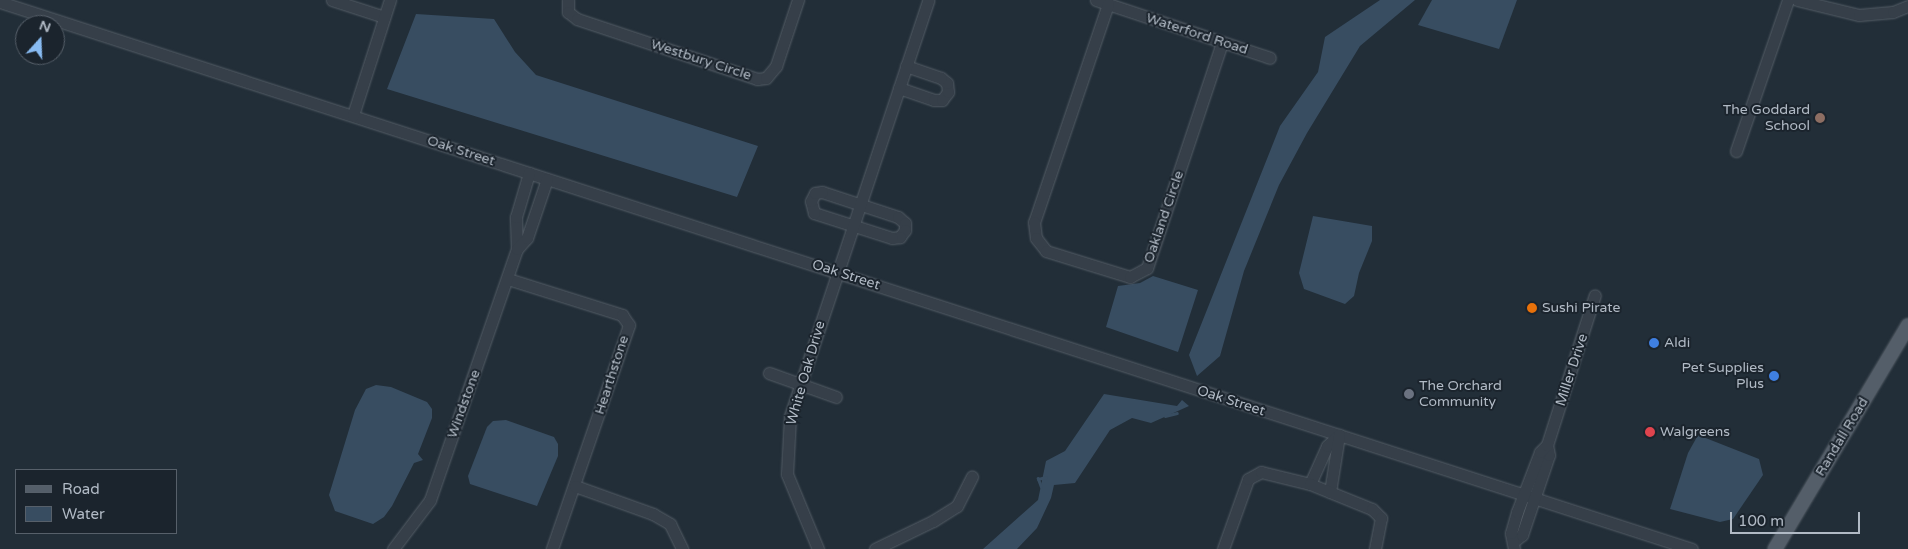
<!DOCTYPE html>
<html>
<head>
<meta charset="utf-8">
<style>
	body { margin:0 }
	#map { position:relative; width:1908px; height:549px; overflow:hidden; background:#222e38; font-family:"Varela Round",sans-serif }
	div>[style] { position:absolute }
	.water>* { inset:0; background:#384d61 }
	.stream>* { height:2.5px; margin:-1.25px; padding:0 1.25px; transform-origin:1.25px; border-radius:1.25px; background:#384d61 }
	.roads { filter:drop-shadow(0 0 1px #545d66) drop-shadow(0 0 1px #545d66) }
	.minor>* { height:11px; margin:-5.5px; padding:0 5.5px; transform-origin:5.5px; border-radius:5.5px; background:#363f49 }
	.major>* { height:14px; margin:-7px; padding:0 7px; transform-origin:7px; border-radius:7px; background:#545e69 }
	.dots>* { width:14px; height:14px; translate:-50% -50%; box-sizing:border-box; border:2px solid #1b242d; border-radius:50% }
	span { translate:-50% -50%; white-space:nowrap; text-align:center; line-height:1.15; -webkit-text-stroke:4px #1b242d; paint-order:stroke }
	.street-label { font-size:14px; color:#b1bac5 }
	.poi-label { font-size:14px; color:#b1bac5 }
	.right { translate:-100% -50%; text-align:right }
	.left { translate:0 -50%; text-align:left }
	.legend { position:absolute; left:15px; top:469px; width:162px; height:65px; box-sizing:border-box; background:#1b242d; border:1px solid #57606a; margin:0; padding:6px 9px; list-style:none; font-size:15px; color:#b1bac5 }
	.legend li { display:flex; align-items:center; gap:10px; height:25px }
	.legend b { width:25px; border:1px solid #57606a }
	.north { position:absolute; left:15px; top:15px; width:50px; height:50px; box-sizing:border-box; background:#1b242d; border:1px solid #57606a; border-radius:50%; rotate:20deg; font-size:14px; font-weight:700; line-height:20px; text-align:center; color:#b1bac5 }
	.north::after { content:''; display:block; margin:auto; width:18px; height:22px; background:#88bbf2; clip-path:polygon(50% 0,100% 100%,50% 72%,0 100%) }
	.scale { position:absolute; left:1730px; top:512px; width:130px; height:22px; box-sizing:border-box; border:2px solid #b1bac5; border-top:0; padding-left:6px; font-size:15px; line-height:18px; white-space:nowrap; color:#b1bac5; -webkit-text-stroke:4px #1b242d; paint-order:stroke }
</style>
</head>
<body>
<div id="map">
	<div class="water">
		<i style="clip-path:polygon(1380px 0,1415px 0,1360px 46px,1307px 133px,1279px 185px,1244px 271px,1220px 356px,1197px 376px,1189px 355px,1280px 126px,1318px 72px,1325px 37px)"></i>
		<i style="clip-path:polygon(1432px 0,1517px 0,1499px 49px,1418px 25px)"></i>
		<i style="clip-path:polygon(416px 14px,494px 19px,515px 52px,536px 75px,758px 146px,737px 197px,387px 89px)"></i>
		<i style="clip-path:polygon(1313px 216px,1372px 226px,1372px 241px,1359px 273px,1354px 296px,1345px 304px,1304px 289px,1299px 273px)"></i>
		<i style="clip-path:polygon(1153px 276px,1198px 290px,1178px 352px,1106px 327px,1118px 286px,1140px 283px)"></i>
		<i style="clip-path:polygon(376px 385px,391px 387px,427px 402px,432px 409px,432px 418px,418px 454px,423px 460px,414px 463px,392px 506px,384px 517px,373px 524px,335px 511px,329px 495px,355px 410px,366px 389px)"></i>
		<i style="clip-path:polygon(1104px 394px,1177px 406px,1182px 400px,1189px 406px,1151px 423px,1132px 418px,1110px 430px,1075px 483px,1054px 485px,1051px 498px,1037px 528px,1017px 549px,983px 549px,1038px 500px,1046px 461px,1065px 451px)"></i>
		<i style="clip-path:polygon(506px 420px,554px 437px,558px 444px,558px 456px,537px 506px,470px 484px,468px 476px,487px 427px,493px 421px)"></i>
		<i style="clip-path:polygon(1698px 435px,1759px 459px,1763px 475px,1733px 519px,1720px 522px,1670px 509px,1688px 453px)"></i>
	</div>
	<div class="stream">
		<i style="left:1165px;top:416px;width:12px;rotate:-14deg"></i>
		<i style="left:1041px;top:487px;width:9px;rotate:-111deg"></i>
		<i style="left:1038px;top:479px;width:8px;rotate:-14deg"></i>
	</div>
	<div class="roads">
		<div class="minor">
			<i style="left:332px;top:0;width:55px;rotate:18.1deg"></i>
			<i style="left:568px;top:0;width:12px;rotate:90deg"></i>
			<i style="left:568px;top:12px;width:11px;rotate:38deg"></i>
			<i style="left:577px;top:19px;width:190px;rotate:18.4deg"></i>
			<i style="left:757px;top:79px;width:9px;rotate:-6deg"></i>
			<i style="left:766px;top:78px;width:16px;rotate:-50deg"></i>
			<i style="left:776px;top:66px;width:70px;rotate:-71.6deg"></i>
			<i style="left:1096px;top:0;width:183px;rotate:18.4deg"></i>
			<i style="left:1797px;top:0;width:64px;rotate:13.6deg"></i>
			<i style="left:1859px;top:15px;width:34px;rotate:-5deg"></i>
			<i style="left:1893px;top:12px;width:16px;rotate:-22deg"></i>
			<i style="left:0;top:2px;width:1778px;rotate:17.92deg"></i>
			<i style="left:1108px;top:4px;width:230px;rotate:108.7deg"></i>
			<i style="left:1034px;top:222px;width:16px;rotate:83deg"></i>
			<i style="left:1036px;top:238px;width:16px;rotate:52deg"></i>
			<i style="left:1046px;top:251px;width:88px;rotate:17.2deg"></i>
			<i style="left:1130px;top:277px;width:19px;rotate:-28deg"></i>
			<i style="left:1147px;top:268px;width:238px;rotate:-71.6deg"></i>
			<i style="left:899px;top:88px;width:37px;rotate:19deg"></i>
			<i style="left:934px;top:100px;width:8px"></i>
			<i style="left:942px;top:100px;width:10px;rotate:-53deg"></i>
			<i style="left:948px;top:92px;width:9px;rotate:-96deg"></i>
			<i style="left:947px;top:83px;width:8px;rotate:-140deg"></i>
			<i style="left:941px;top:78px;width:37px;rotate:-161deg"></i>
			<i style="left:353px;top:115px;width:121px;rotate:-72.2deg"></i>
			<i style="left:1736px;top:151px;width:160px;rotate:-71deg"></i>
			<i style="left:822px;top:192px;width:80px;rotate:18.2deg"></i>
			<i style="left:898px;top:217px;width:9px;rotate:41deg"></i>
			<i style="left:905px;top:223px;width:7px;rotate:90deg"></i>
			<i style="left:905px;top:230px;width:9px;rotate:126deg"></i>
			<i style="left:900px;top:237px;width:8px;rotate:173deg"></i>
			<i style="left:892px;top:238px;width:82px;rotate:-162.2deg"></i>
			<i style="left:814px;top:213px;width:12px;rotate:-104deg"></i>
			<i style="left:811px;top:201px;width:9px;rotate:-63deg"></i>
			<i style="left:815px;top:193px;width:7px;rotate:-8deg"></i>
			<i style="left:517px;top:249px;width:32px;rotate:-92deg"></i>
			<i style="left:516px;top:217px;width:46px;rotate:-73.5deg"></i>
			<i style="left:508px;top:279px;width:120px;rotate:17.5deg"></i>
			<i style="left:622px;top:315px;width:12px;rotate:55deg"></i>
			<i style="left:629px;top:325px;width:237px;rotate:109deg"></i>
			<i style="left:769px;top:373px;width:71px;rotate:19.7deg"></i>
			<i style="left:1310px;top:484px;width:42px;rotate:-65.9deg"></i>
			<i style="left:1327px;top:446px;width:16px;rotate:-43deg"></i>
			<i style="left:575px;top:486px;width:83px;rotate:19.7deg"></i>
			<i style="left:653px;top:514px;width:20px;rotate:30deg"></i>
			<i style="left:670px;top:524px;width:28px;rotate:64deg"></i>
			<i style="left:1330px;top:492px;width:58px;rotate:-81deg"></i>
			<i style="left:1514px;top:541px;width:10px;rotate:-37deg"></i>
			<i style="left:1522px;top:535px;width:84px;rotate:-71.4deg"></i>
			<i style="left:1549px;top:455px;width:10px;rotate:-101deg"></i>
			<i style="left:393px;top:549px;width:61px;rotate:-52.9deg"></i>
			<i style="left:430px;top:500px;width:266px;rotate:-70.9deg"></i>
			<i style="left:517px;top:249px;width:15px;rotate:-48deg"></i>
			<i style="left:527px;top:238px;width:62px;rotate:-71.3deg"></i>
			<i style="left:818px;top:549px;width:81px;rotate:-112.5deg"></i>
			<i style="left:787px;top:474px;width:58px;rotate:-87deg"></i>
			<i style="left:790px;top:416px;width:438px;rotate:-71.6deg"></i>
			<i style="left:875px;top:549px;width:64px;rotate:-25.8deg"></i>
			<i style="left:933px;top:521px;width:28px;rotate:-32deg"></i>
			<i style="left:957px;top:506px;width:33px;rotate:-63deg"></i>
			<i style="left:1223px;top:549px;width:74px;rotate:-70.3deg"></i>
			<i style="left:1248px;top:479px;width:15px;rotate:-28deg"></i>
			<i style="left:1261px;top:472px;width:50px;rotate:13.8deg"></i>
			<i style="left:1310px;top:484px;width:67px;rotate:22deg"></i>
			<i style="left:1372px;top:509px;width:13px;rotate:45deg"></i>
			<i style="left:1381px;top:518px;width:32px;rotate:101deg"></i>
			<i style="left:1514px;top:549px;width:16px;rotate:-101deg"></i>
			<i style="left:1511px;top:533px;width:22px;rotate:-74deg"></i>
			<i style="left:1517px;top:512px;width:64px;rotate:-69deg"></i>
			<i style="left:1540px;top:452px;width:10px;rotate:-45deg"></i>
			<i style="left:1547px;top:445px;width:157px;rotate:-72.3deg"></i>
		</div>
		<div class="major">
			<i style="left:1775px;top:549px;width:260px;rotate:-59.2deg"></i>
		</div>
	</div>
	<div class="dots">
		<i style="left:1820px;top:118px;background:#8d6e63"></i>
		<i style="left:1532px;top:308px;background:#e8710a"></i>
		<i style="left:1654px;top:343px;background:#3f7fe0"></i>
		<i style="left:1774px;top:376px;background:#3f7fe0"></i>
		<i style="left:1409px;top:394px;background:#6b7280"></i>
		<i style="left:1650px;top:432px;background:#e0444e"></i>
	</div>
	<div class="street-label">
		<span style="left:1197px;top:34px;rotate:18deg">Waterford Road</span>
		<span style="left:701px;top:60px;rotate:18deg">Westbury Circle</span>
		<span style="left:461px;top:151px;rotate:18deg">Oak Street</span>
		<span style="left:1164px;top:217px;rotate:-71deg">Oakland Circle</span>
		<span style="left:846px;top:275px;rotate:18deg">Oak Street</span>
		<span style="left:1572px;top:370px;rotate:-72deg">Miller Drive</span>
		<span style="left:806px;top:373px;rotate:-74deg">White Oak Drive</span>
		<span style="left:612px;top:375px;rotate:-72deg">Hearthstone</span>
		<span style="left:1231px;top:401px;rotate:18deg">Oak Street</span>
		<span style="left:464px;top:404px;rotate:-70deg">Windstone</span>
		<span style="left:1842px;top:437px;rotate:-59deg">Randall Road</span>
	</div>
	<div class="poi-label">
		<span class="right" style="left:1810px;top:118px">The Goddard<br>School</span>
		<span class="left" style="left:1542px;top:308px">Sushi Pirate</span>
		<span class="left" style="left:1664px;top:343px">Aldi</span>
		<span class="right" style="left:1764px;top:376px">Pet Supplies<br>Plus</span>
		<span class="left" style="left:1419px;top:394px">The Orchard<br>Community</span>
		<span class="left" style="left:1660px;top:432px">Walgreens</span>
	</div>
	<ul class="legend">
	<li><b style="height:6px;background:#545e69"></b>Road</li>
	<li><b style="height:14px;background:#384d61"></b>Water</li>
	</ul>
	<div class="north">N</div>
	<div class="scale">100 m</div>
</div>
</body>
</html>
